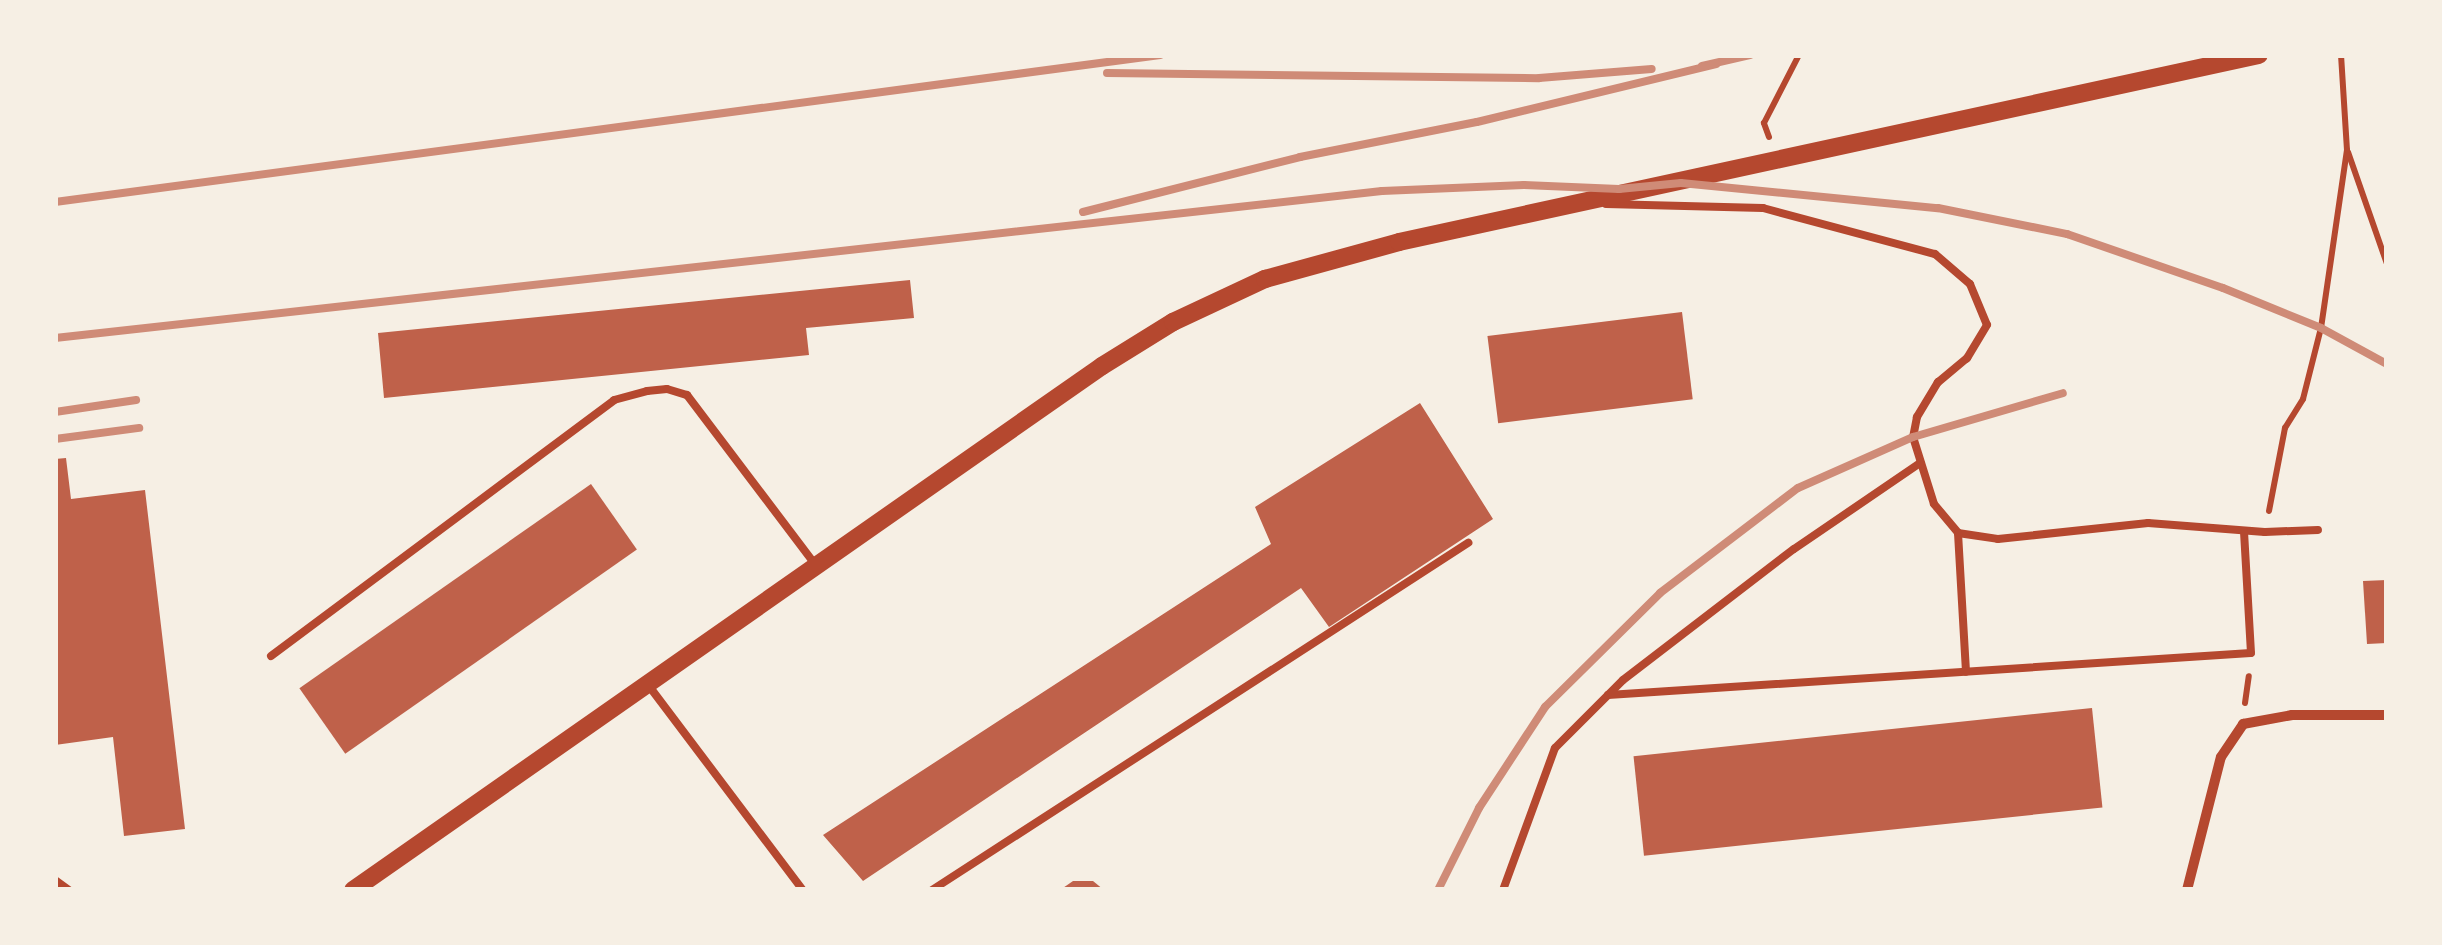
<!DOCTYPE html>
<html>
<head>
<meta charset="utf-8">
<style>
	body { margin:0 }
	#map { position:relative; width:2442px; height:945px; overflow:hidden; background:#f6efe4; font-family:Merriweather,serif }
	div>[style] { position:absolute }
	.building>* { inset:0; background:#bf614a; transform-origin:0 0 }
	.path>* { height:6px; margin:-3px; padding:0 3px; transform-origin:3px; border-radius:3px; background:#b5482f }
	.service>* { height:8px; margin:-4px; padding:0 4px; transform-origin:4px; border-radius:4px; background:#b5482f }
	.minor>* { height:10px; margin:-5px; padding:0 5px; transform-origin:5px; border-radius:5px; background:#b5482f }
	.tertiary>* { height:18px; margin:-9px; padding:0 9px; transform-origin:9px; border-radius:9px; background:#b5482f }
	.rail>* { height:8px; margin:-4px; padding:0 4px; transform-origin:4px; border-radius:4px; background:#cf8b77 }
	span { translate:-50% -50%; white-space:nowrap; text-align:center; line-height:1.15; -webkit-text-stroke:8px #f6efe4; paint-order:stroke }
	.frame { position:absolute; inset:0; border:58px solid #f6efe4; pointer-events:none }
</style>
</head>
<body>
<div id="map">
	<div class="building">
		<i style="clip-path:polygon(910px 280px,914px 318px,806px 328px,809px 355px,384px 398px,378px 333px)"></i>
		<i style="left:1682px;top:312px;width:88px;height:196px;rotate:83deg"></i>
		<i style="clip-path:polygon(1420px 403px,1493px 519px,1329px 627px,1301px 588px,863px 881px,823px 835px,1271px 544px,1255px 507px)"></i>
		<i style="clip-path:polygon(66px 458px,71px 499px,145px 490px,185px 829px,124px 836px,113px 737px,55px 745px,55px 459px)"></i>
		<i style="left:591px;top:484px;width:80px;height:356px;rotate:55deg"></i>
		<i style="clip-path:polygon(2387px 580px,2387px 643px,2367px 644px,2363px 581px)"></i>
		<i style="left:2092px;top:708px;width:100px;height:461px;rotate:84deg"></i>
		<i style="clip-path:polygon(1073px 881px,1093px 881px,1104px 890px,1060px 890px)"></i>
	</div>
	<div class="path">
		<i style="left:1769px;top:137px;width:15px;rotate:-110deg"></i>
		<i style="left:1764px;top:123px;width:76px;rotate:-62.8deg"></i>
		<i style="left:2348px;top:152px;width:119px;rotate:70.8deg"></i>
		<i style="left:2269px;top:511px;width:85px;rotate:-79.1deg"></i>
		<i style="left:2285px;top:428px;width:34px;rotate:-58deg"></i>
		<i style="left:2303px;top:399px;width:73px;rotate:-75.8deg"></i>
		<i style="left:2321px;top:328px;width:180px;rotate:-81.7deg"></i>
		<i style="left:2347px;top:150px;width:95px;rotate:-93.6deg"></i>
		<i style="left:2245px;top:703px;width:27px;rotate:-82deg"></i>
	</div>
	<div class="service">
		<i style="left:1606px;top:204px;width:157px;rotate:1.5deg"></i>
		<i style="left:1763px;top:208px;width:178px;rotate:15deg"></i>
		<i style="left:1935px;top:254px;width:46px;rotate:40.6deg"></i>
		<i style="left:1970px;top:284px;width:44px;rotate:67.5deg"></i>
		<i style="left:1987px;top:325px;width:39px;rotate:121deg"></i>
		<i style="left:1967px;top:358px;width:38px;rotate:140deg"></i>
		<i style="left:1938px;top:382px;width:41px;rotate:121deg"></i>
		<i style="left:1917px;top:417px;width:20px;rotate:101deg"></i>
		<i style="left:1913px;top:437px;width:70px;rotate:72.6deg"></i>
		<i style="left:1934px;top:504px;width:38px;rotate:50deg"></i>
		<i style="left:1958px;top:533px;width:40px;rotate:8.5deg"></i>
		<i style="left:1998px;top:539px;width:151px;rotate:-6.1deg"></i>
		<i style="left:2148px;top:523px;width:117px;rotate:4.4deg"></i>
		<i style="left:2265px;top:532px;width:53px;rotate:-2.2deg"></i>
		<i style="left:1958px;top:533px;width:139px;rotate:86.7deg"></i>
		<i style="left:271px;top:656px;width:428px;rotate:-36.7deg"></i>
		<i style="left:614px;top:400px;width:34px;rotate:-15deg"></i>
		<i style="left:647px;top:391px;width:20px;rotate:-6deg"></i>
		<i style="left:667px;top:389px;width:21px;rotate:17deg"></i>
		<i style="left:687px;top:395px;width:212px;rotate:52.9deg"></i>
		<i style="left:649px;top:686px;width:256px;rotate:53deg"></i>
		<i style="left:1608px;top:695px;width:644px;rotate:-3.74deg"></i>
		<i style="left:2251px;top:653px;width:122px;rotate:-93.3deg"></i>
		<i style="left:55px;top:880px;width:17px;rotate:36deg"></i>
		<i style="left:932px;top:890px;width:639px;rotate:-32.92deg"></i>
		<i style="left:1503px;top:890px;width:151px;rotate:-69.9deg"></i>
		<i style="left:1555px;top:748px;width:96px;rotate:-45deg"></i>
		<i style="left:1623px;top:680px;width:215px;rotate:-37.5deg"></i>
		<i style="left:1794px;top:549px;width:153px;rotate:-34.3deg"></i>
	</div>
	<div class="minor">
		<i style="left:2187px;top:890px;width:137px;rotate:-75.7deg"></i>
		<i style="left:2221px;top:757px;width:40px;rotate:-56deg"></i>
		<i style="left:2243px;top:724px;width:50px;rotate:-10.4deg"></i>
		<i style="left:2292px;top:715px;width:95px"></i>
	</div>
	<div class="tertiary">
		<i style="left:353px;top:890px;width:914px;rotate:-34.98deg"></i>
		<i style="left:1102px;top:366px;width:84px;rotate:-31.8deg"></i>
		<i style="left:1173px;top:322px;width:102px;rotate:-25.1deg"></i>
		<i style="left:1265px;top:279px;width:139px;rotate:-15.4deg"></i>
		<i style="left:1399px;top:242px;width:880px;rotate:-12.27deg"></i>
	</div>
	<div class="rail">
		<i style="left:1702px;top:66px;width:49px;rotate:-12.9deg"></i>
		<i style="left:1107px;top:73px;width:432px;rotate:0.7deg"></i>
		<i style="left:1539px;top:78px;width:113px;rotate:-4.6deg"></i>
		<i style="left:55px;top:202px;width:1115px;rotate:-7.58deg"></i>
		<i style="left:1083px;top:212px;width:224px;rotate:-14.2deg"></i>
		<i style="left:1300px;top:157px;width:180px;rotate:-11.2deg"></i>
		<i style="left:1477px;top:122px;width:246px;rotate:-13.6deg"></i>
		<i style="left:55px;top:338px;width:1335px;rotate:-6.32deg"></i>
		<i style="left:1382px;top:191px;width:142px;rotate:-2.4deg"></i>
		<i style="left:1524px;top:185px;width:95px;rotate:2.4deg"></i>
		<i style="left:1619px;top:189px;width:62px;rotate:-5.5deg"></i>
		<i style="left:1681px;top:183px;width:258px;rotate:5.6deg"></i>
		<i style="left:1938px;top:208px;width:132px;rotate:11.4deg"></i>
		<i style="left:2067px;top:234px;width:165px;rotate:19.1deg"></i>
		<i style="left:2223px;top:288px;width:106px;rotate:22.2deg"></i>
		<i style="left:2321px;top:328px;width:75px;rotate:28.6deg"></i>
		<i style="left:55px;top:412px;width:82px;rotate:-8.4deg"></i>
		<i style="left:55px;top:439px;width:85px;rotate:-7.5deg"></i>
		<i style="left:1438px;top:890px;width:92px;rotate:-63.4deg"></i>
		<i style="left:1479px;top:808px;width:121px;rotate:-56.8deg"></i>
		<i style="left:1545px;top:707px;width:162px;rotate:-44.7deg"></i>
		<i style="left:1660px;top:593px;width:173px;rotate:-37.3deg"></i>
		<i style="left:1798px;top:488px;width:126px;rotate:-23.9deg"></i>
		<i style="left:1913px;top:437px;width:156px;rotate:-16.3deg"></i>
	</div>
	<div class="frame"></div>
</div>
</body>
</html>
